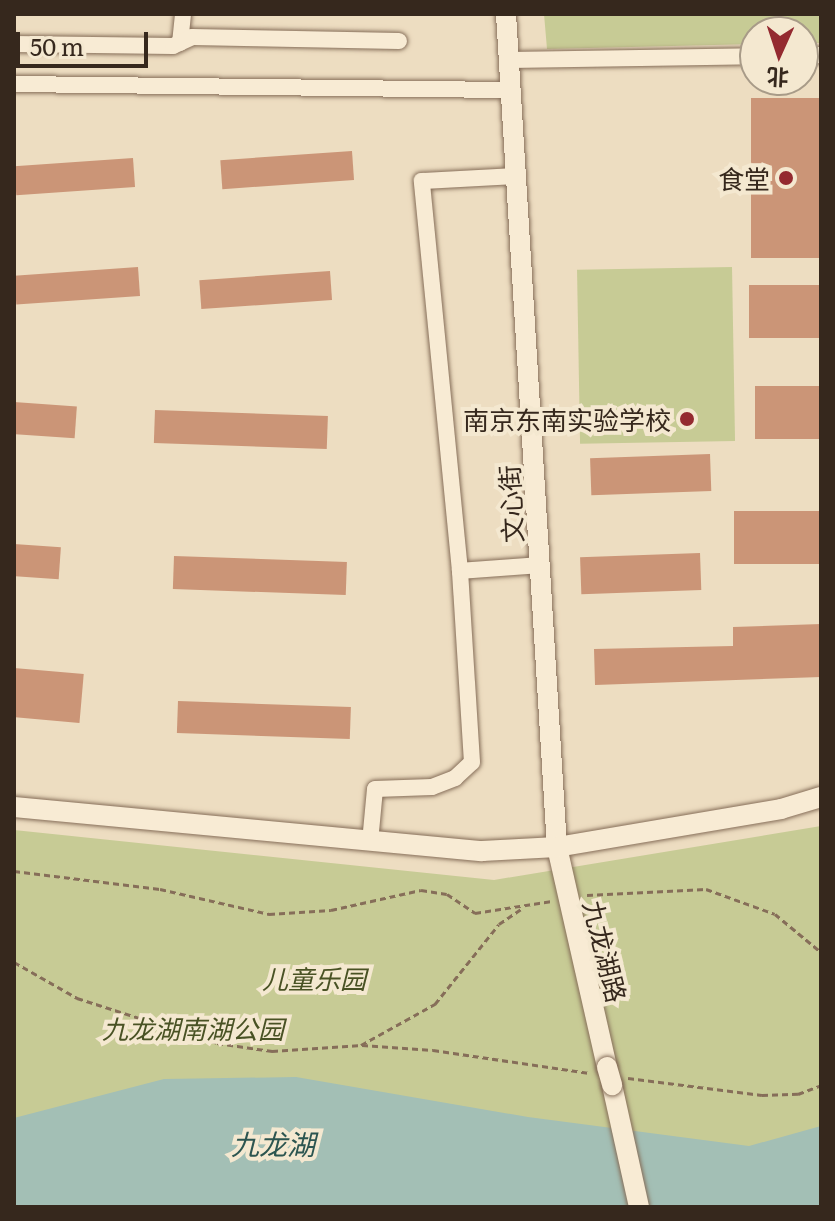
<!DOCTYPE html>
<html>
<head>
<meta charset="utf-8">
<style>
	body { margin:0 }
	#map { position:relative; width:835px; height:1221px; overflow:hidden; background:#edddc1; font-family:Literata,"Noto Sans SC",serif }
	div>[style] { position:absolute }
	.green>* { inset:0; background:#c7cb95; transform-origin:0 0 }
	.water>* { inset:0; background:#a3bfb5 }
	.building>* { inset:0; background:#cb9577; transform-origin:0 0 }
	.path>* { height:3px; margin-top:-1.5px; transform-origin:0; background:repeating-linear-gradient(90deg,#866e59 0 6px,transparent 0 10px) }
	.roads { filter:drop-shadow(0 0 2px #866e59) drop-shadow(0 0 2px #866e59) }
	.minor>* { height:16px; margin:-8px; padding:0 8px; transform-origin:8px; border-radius:8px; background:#f8ebd4 }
	.tertiary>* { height:20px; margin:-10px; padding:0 10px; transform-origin:10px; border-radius:10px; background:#f8ebd4 }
	.bridges { filter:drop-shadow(0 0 2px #866e59) drop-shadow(0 0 2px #866e59) }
	.tertiary-bridge>* { height:20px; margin:-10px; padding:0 10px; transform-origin:10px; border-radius:10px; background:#f8ebd4 }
	.dots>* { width:22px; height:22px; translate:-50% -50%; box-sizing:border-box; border:4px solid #f4e8d0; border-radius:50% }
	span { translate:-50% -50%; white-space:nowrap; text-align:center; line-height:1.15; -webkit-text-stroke:8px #f4e8d0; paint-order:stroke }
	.poi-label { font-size:26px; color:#36281d }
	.right { translate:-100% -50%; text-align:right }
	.street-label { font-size:26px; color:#36281d }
	.park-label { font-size:26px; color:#495224; font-style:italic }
	.water-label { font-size:28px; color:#2c5550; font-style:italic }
	.frame { position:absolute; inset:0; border:16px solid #36281d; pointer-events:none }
	.north { position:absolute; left:739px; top:16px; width:80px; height:80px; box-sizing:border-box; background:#f4e8d0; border:2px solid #a89b88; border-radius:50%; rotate:183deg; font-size:22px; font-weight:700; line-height:32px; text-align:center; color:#36281d }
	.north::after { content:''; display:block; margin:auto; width:28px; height:36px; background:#942a30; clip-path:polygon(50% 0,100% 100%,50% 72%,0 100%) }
	.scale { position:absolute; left:16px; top:32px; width:132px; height:36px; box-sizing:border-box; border:4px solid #36281d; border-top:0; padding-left:10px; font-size:24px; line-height:28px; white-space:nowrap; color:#36281d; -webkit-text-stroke:6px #f4e8d0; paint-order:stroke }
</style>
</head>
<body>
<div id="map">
	<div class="green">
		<i style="clip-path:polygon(544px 14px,821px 14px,821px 43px,803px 43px,803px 32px,755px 32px,755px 44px,547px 49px)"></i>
		<i style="left:732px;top:267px;width:174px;height:155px;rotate:89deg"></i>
		<i style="clip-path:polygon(821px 826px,821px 1207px,14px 1207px,14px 830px,494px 880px)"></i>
	</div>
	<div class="water">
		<i style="clip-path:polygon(296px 1077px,528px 1117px,749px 1146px,821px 1126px,821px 1207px,14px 1207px,14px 1118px,164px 1079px)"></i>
	</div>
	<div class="building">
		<i style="left:751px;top:98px;width:70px;height:160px"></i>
		<i style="left:352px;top:151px;width:29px;height:132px;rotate:86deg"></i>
		<i style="left:133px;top:158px;width:29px;height:119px;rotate:86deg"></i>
		<i style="left:138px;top:267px;width:29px;height:124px;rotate:86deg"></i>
		<i style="left:330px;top:271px;width:29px;height:131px;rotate:86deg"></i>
		<i style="left:821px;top:285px;width:53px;height:72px;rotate:90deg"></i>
		<i style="left:821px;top:386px;width:53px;height:66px;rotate:90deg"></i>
		<i style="left:14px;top:402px;width:63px;height:32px;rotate:4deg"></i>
		<i style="left:155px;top:410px;width:173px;height:33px;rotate:2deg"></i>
		<i style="left:710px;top:454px;width:37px;height:120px;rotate:88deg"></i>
		<i style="left:821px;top:511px;width:53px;height:87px;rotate:90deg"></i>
		<i style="left:14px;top:544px;width:47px;height:32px;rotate:4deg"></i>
		<i style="left:700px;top:553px;width:37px;height:120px;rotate:88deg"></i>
		<i style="left:174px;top:556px;width:173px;height:33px;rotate:2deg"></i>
		<i style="clip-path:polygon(821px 624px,821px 677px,595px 685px,594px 649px,733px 646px,733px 627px)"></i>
		<i style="left:14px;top:668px;width:70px;height:49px;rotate:5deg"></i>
		<i style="left:178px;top:701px;width:173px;height:32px;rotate:2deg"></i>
	</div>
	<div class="path">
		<i style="left:14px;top:871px;width:147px;rotate:7deg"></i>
		<i style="left:160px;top:889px;width:112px;rotate:12.9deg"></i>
		<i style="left:269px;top:914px;width:62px;rotate:-3.7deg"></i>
		<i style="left:331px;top:910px;width:92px;rotate:-12.5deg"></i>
		<i style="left:421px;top:890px;width:26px;rotate:9deg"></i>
		<i style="left:447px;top:894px;width:34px;rotate:34deg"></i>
		<i style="left:475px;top:913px;width:78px;rotate:-8.9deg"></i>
		<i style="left:587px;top:895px;width:119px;rotate:-2.9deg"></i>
		<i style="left:706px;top:889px;width:73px;rotate:19.9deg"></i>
		<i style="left:775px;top:914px;width:60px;rotate:39.6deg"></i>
		<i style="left:14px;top:962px;width:73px;rotate:29.7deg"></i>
		<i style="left:77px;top:998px;width:147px;rotate:17.8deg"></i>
		<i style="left:217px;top:1043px;width:56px;rotate:8.3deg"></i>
		<i style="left:272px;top:1051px;width:90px;rotate:-3.8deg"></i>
		<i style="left:362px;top:1045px;width:71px;rotate:4deg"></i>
		<i style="left:433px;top:1050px;width:158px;rotate:8.4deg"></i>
		<i style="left:361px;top:1045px;width:85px;rotate:-29deg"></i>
		<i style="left:435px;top:1004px;width:102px;rotate:-51.3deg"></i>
		<i style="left:499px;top:924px;width:29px;rotate:-34deg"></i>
		<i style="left:628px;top:1078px;width:135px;rotate:7.2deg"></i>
		<i style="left:762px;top:1095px;width:36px;rotate:-2deg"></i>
		<i style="left:798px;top:1094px;width:25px;rotate:-21deg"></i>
	</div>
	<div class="roads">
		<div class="minor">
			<i style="left:180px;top:43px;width:29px;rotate:-84deg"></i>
			<i style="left:14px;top:44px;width:159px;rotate:0.7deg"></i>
			<i style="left:173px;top:46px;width:21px;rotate:-25deg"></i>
			<i style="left:192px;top:37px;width:207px;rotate:1.1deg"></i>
			<i style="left:803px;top:56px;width:18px;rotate:-3deg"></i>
			<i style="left:509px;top:60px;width:246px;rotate:-0.9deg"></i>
			<i style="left:14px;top:84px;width:497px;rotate:0.7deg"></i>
			<i style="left:460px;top:571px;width:392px;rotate:-95.6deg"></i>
			<i style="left:422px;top:181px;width:95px;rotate:-3deg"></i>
			<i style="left:370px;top:842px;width:53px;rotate:-84.6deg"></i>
			<i style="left:375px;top:789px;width:57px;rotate:-2deg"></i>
			<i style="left:432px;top:787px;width:25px;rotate:-21deg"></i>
			<i style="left:455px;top:778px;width:23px;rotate:-43deg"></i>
			<i style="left:472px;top:762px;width:191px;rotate:-93.6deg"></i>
			<i style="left:460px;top:571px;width:80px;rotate:-4.3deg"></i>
		</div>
		<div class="tertiary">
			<i style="left:506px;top:14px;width:835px;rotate:86.5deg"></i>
			<i style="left:557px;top:847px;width:226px;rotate:77.2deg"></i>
			<i style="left:14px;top:807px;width:470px;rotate:5.4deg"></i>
			<i style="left:482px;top:851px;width:75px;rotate:-3.1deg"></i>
			<i style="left:557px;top:847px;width:227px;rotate:-9.6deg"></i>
			<i style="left:781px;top:809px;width:42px;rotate:-16.7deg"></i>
			<i style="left:612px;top:1085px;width:125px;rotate:77.5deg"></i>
		</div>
	</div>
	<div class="bridges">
		<div class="tertiary-bridge">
			<i style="left:607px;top:1067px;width:19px;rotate:74deg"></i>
		</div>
	</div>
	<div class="dots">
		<i style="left:786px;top:178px;background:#942a30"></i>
		<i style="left:687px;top:419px;background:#942a30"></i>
	</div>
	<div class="poi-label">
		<span class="right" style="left:770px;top:178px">食堂</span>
		<span class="right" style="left:671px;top:419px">南京东南实验学校</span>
	</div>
	<div class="street-label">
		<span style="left:510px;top:504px;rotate:-93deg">文心街</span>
		<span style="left:606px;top:951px;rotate:76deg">九龙湖路</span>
	</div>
	<div class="park-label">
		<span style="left:314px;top:978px">儿童乐园</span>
		<span style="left:193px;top:1028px">九龙湖南湖公园</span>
	</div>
	<div class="water-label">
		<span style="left:273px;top:1143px">九龙湖</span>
	</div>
	<div class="frame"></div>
	<div class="north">北</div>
	<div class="scale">50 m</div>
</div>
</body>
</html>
